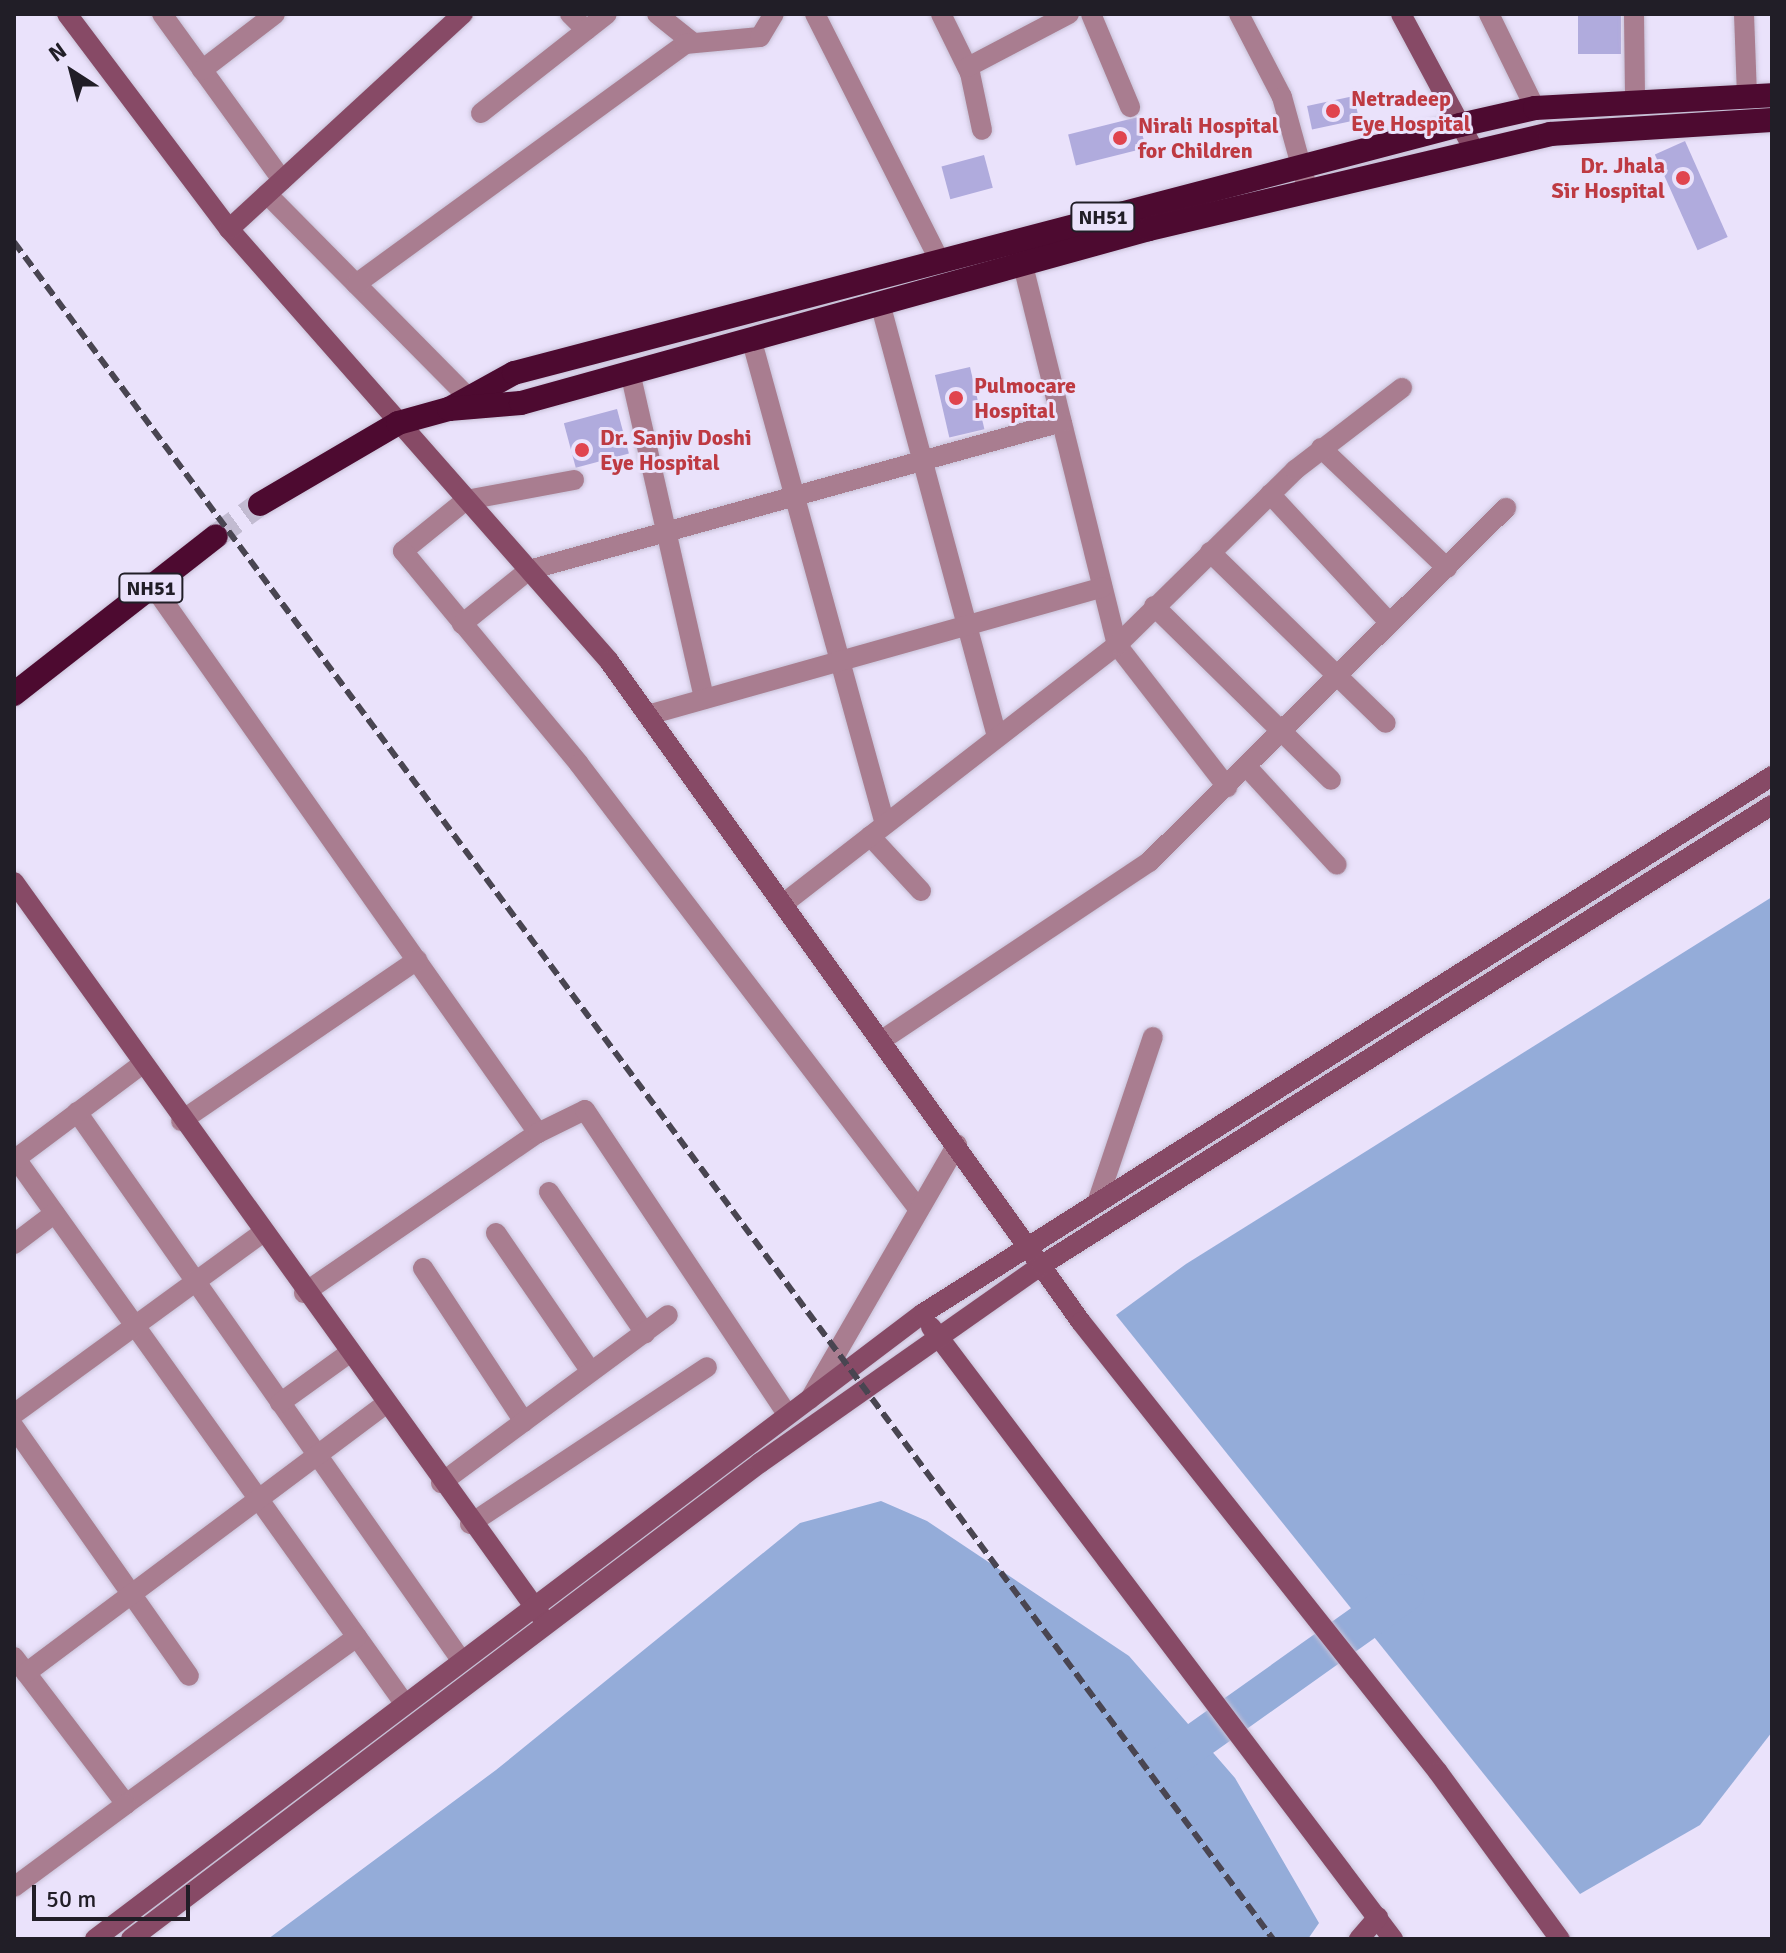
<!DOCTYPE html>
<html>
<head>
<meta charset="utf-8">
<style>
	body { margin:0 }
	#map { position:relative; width:1786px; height:1953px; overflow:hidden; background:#eae2fb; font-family:Signika,sans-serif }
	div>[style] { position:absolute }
	.water>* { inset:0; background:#94acd9 }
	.river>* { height:38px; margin:-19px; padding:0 19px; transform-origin:19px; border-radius:19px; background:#94acd9 }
	.building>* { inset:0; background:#b0abdd; transform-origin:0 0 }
	.highway-tunnel>* { height:24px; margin-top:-12px; transform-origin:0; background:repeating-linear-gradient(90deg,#c2bbd1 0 24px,transparent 0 36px) }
	.roads { filter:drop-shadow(0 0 2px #c6bfd5) drop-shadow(0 0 2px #c6bfd5) }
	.street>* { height:20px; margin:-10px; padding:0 10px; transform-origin:10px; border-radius:10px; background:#a97d90 }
	.secondary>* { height:20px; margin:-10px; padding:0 10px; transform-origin:10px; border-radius:10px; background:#874a66 }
	.highway>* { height:24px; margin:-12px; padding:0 12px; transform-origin:12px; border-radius:12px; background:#4d0a30 }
	.rail>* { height:6px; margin-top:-3px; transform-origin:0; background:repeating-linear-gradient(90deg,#494551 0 12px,transparent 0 18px) }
	.dots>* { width:22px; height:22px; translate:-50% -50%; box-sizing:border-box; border:4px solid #eae2fb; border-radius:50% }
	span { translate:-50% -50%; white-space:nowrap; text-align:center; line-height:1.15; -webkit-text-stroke:6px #eae2fb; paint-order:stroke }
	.shield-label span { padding:2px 6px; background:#eae2fb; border:2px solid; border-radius:6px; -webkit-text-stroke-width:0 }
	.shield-label { font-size:20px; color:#211e27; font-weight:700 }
	.health-label { font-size:22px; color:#be3a42; font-weight:700 }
	.left { translate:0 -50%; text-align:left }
	.right { translate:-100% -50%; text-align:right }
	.frame { position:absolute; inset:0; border:16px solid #211e27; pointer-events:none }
	.north { position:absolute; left:32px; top:32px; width:80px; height:80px; -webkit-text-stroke:6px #eae2fb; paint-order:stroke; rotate:324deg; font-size:22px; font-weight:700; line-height:32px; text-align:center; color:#211e27 }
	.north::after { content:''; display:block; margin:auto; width:28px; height:36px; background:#211e27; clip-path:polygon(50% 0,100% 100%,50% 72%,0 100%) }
	.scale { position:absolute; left:32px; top:1885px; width:158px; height:36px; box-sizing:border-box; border:4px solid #211e27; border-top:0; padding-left:10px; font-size:24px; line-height:28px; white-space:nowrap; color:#211e27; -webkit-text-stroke:6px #eae2fb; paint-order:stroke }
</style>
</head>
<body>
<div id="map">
	<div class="water">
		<i style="clip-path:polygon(1772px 897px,1772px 1732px,1700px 1825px,1580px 1894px,1116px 1315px,1186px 1264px)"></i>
		<i style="clip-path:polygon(881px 1501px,927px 1521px,1129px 1656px,1235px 1778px,1319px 1923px,1308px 1939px,268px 1939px,496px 1770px,800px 1523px)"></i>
	</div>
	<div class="river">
		<i style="left:1159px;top:1768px;width:302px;rotate:-35.4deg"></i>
	</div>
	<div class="building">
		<i style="left:1578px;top:14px;width:43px;height:40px"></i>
		<i style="left:1354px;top:96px;width:24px;height:48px;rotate:78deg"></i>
		<i style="left:1138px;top:117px;width:32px;height:72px;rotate:76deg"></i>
		<i style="left:1685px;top:141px;width:105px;height:33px;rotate:66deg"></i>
		<i style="left:984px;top:155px;width:34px;height:44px;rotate:75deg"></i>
		<i style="left:970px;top:367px;width:64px;height:36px;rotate:77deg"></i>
		<i style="left:617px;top:409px;width:46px;height:55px;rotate:75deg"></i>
	</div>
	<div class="highway-tunnel">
		<i style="left:216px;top:536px;width:54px;rotate:-36deg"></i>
	</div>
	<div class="roads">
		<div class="street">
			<i style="left:162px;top:14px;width:205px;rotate:54.1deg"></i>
			<i style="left:570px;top:14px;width:23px;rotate:45deg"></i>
			<i style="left:657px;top:14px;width:45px;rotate:38.7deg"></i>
			<i style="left:815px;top:14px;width:277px;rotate:63.2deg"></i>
			<i style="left:941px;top:14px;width:66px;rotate:63.8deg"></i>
			<i style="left:970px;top:73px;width:58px;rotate:78.1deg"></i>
			<i style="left:1091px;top:14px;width:101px;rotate:67.2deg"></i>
			<i style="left:1239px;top:14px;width:93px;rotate:62.6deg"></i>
			<i style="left:1282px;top:97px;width:86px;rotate:74.5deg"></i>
			<i style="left:1489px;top:14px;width:105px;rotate:63.9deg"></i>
			<i style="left:1634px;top:14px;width:87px;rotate:89.3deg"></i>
			<i style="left:1744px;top:14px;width:82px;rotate:87.9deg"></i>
			<i style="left:968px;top:67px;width:114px;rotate:-27.7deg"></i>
			<i style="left:202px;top:70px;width:92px;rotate:-37.5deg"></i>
			<i style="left:481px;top:113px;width:160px;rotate:-38.2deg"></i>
			<i style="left:267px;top:194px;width:284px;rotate:45.3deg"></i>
			<i style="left:1019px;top:249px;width:408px;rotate:76.1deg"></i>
			<i style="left:1117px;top:645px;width:180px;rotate:52.2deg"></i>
			<i style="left:356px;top:284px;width:407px;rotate:-36.1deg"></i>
			<i style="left:685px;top:44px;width:75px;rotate:-5.3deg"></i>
			<i style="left:760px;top:37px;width:27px;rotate:-59deg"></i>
			<i style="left:880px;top:303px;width:449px;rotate:74.9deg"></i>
			<i style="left:751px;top:338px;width:504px;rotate:74.59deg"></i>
			<i style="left:630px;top:372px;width:335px;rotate:77.2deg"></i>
			<i style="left:1321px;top:448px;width:174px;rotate:43.6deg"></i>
			<i style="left:574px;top:480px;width:110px;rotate:169.5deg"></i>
			<i style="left:466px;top:500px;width:81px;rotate:141deg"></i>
			<i style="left:403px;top:551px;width:276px;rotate:50.4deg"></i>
			<i style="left:579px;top:764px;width:557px;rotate:52.66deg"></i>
			<i style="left:1270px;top:494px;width:175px;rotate:47.1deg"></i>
			<i style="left:1210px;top:552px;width:245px;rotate:44.2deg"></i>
			<i style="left:153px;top:586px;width:669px;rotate:54.86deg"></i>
			<i style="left:1154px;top:606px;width:248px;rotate:44.5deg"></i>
			<i style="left:462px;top:624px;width:86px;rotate:-38.9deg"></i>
			<i style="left:529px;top:570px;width:553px;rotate:-15.52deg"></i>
			<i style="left:648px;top:715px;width:472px;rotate:-15.7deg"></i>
			<i style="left:1246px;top:766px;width:134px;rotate:47.4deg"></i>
			<i style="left:870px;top:836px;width:75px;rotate:47.2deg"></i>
			<i style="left:783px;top:904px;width:423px;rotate:-37.8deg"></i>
			<i style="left:1117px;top:645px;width:250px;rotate:-44.5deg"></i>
			<i style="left:1295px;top:470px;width:135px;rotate:-37.5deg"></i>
			<i style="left:882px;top:1040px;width:321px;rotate:-33.7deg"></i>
			<i style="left:1149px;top:862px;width:503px;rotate:-44.76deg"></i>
			<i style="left:77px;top:1112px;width:669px;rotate:54.98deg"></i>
			<i style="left:181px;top:1121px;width:286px;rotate:-34.3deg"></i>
			<i style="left:14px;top:1156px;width:672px;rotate:54.51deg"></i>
			<i style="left:14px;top:1160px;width:159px;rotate:-36.8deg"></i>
			<i style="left:549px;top:1192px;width:171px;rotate:55.8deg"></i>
			<i style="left:1098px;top:1200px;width:172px;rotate:-71.4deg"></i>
			<i style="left:496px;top:1233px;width:168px;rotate:55.6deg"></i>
			<i style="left:14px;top:1244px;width:51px;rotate:-37.1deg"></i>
			<i style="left:423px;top:1268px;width:184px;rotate:56.7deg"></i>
			<i style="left:304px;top:1293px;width:283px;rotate:-34.4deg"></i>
			<i style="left:538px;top:1133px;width:52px;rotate:-26.1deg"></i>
			<i style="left:585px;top:1110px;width:366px;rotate:56.4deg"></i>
			<i style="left:810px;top:1399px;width:294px;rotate:-60deg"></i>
			<i style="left:280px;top:1403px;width:84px;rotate:-35.8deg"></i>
			<i style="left:14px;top:1414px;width:307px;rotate:-36.1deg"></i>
			<i style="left:14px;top:1427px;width:304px;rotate:54.9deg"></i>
			<i style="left:441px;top:1483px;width:282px;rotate:-36.5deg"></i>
			<i style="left:470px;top:1524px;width:284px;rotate:-33.5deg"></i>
			<i style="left:14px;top:1657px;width:185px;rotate:52.7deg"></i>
			<i style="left:126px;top:1804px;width:285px;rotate:-35.9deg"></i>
			<i style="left:26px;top:1673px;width:447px;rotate:-36.8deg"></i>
			<i style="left:14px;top:1887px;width:139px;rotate:-36.5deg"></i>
		</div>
		<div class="secondary">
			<i style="left:67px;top:14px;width:269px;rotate:53deg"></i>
			<i style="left:229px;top:229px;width:575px;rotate:48.66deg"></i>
			<i style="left:609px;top:661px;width:812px;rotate:54.47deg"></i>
			<i style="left:1081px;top:1322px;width:574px;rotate:51.57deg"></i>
			<i style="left:1438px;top:1772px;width:207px;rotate:53.9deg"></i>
			<i style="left:1401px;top:14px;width:157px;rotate:61.8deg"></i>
			<i style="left:229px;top:229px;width:318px;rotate:-42.6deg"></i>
			<i style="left:14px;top:882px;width:904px;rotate:54.32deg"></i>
			<i style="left:931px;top:1327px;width:767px;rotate:52.95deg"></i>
			<i style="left:95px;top:1939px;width:1037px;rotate:-37.08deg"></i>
			<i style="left:922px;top:1314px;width:1006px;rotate:-32.33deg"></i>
			<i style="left:131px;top:1939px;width:789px;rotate:-37.12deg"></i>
			<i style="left:760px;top:1463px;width:345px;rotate:-35.1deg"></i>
			<i style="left:1042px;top:1265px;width:863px;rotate:-32.22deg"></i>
			<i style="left:1359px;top:1939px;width:29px;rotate:-49deg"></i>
		</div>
		<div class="highway">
			<i style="left:449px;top:409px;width:74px;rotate:-29deg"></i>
			<i style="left:514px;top:373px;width:978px;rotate:-14.69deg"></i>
			<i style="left:1460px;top:125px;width:77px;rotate:-12.8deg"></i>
			<i style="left:1535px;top:108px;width:237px;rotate:-3.1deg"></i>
			<i style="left:260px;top:504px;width:160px;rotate:-30.4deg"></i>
			<i style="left:398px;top:423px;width:53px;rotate:-15.4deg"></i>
			<i style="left:449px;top:409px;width:72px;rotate:-4.8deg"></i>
			<i style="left:521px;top:403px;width:652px;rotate:-15.49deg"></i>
			<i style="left:1149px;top:229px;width:412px;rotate:-13.3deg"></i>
			<i style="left:1550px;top:134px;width:222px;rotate:-3.6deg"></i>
			<i style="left:14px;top:694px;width:256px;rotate:-38deg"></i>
		</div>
	</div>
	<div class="rail">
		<i style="left:14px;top:242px;width:2113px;rotate:53.43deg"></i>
	</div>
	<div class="dots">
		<i style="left:1333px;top:111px;background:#e0444e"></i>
		<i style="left:1120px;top:138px;background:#e0444e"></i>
		<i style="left:1683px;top:178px;background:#e0444e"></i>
		<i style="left:956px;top:398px;background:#e0444e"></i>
		<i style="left:582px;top:450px;background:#e0444e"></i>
	</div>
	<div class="shield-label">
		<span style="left:1103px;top:217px">NH51</span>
		<span style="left:151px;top:588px">NH51</span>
	</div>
	<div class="health-label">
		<span class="left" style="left:1351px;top:111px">Netradeep<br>Eye Hospital</span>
		<span class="left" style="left:1138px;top:138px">Nirali Hospital<br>for Children</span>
		<span class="right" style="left:1665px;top:178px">Dr. Jhala<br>Sir Hospital</span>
		<span class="left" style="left:974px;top:398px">Pulmocare<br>Hospital</span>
		<span class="left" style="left:600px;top:450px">Dr. Sanjiv Doshi<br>Eye Hospital</span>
	</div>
	<div class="frame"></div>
	<div class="north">N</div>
	<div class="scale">50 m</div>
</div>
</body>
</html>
